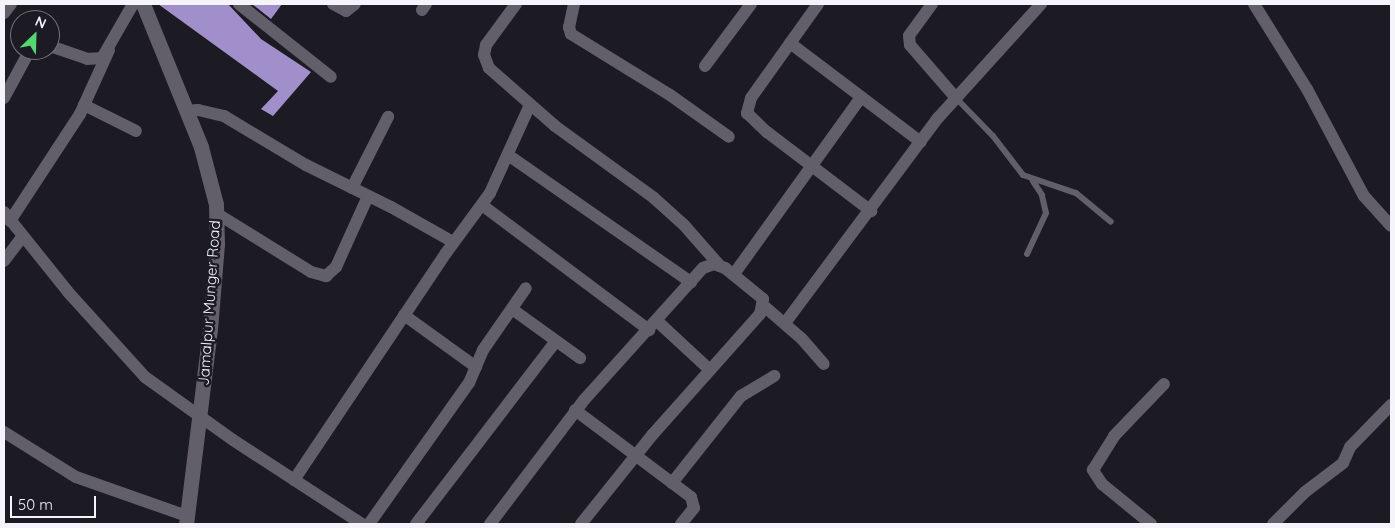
<!DOCTYPE html>
<html>
<head>
<meta charset="utf-8">
<style>
	body { margin:0 }
	#map { position:relative; width:1395px; height:528px; overflow:hidden; background:#1c1a23; font-family:Quicksand,sans-serif }
	div>[style] { position:absolute }
	.building>* { inset:0; background:#a18fcc }
	.service>* { height:6px; margin:-3px; padding:0 3px; transform-origin:3px; border-radius:3px; background:#625f6a }
	.minor>* { height:12px; margin:-6px; padding:0 6px; transform-origin:6px; border-radius:6px; background:#625f6a }
	.tertiary>* { height:15px; margin:-7.5px; padding:0 7.5px; transform-origin:7.5px; border-radius:7.5px; background:#625f6a }
	span { translate:-50% -50%; white-space:nowrap; text-align:center; line-height:1.15; -webkit-text-stroke:5px #1c1a23; paint-order:stroke }
	.street-label { font-size:15px; color:#f5f4fa }
	.frame { position:absolute; inset:0; border:5px solid #f5f4fa; pointer-events:none }
	.north { position:absolute; left:10px; top:10px; width:50px; height:50px; box-sizing:border-box; background:#1c1a23; border:1px solid #737179; border-radius:50%; rotate:24deg; font-size:14px; font-weight:700; line-height:20px; text-align:center; color:#f5f4fa }
	.north::after { content:''; display:block; margin:auto; width:18px; height:22px; background:#56d671; clip-path:polygon(50% 0,100% 100%,50% 72%,0 100%) }
	.scale { position:absolute; left:10px; top:496px; width:86px; height:22px; box-sizing:border-box; border:2px solid #f5f4fa; border-top:0; padding-left:6px; font-size:15px; line-height:18px; white-space:nowrap; color:#f5f4fa; -webkit-text-stroke:4px #1c1a23; paint-order:stroke }
</style>
</head>
<body>
<div id="map">
	<div class="building">
		<i style="clip-path:polygon(158px 4px,228px 4px,261px 39px,311px 72px,273px 116px,261px 109px,278px 91px)"></i>
		<i style="clip-path:polygon(252px 4px,282px 4px,271px 19px)"></i>
	</div>
	<div class="service">
		<i style="left:956px;top:98px;width:53px;rotate:45.8deg"></i>
		<i style="left:993px;top:136px;width:49px;rotate:52.4deg"></i>
		<i style="left:1023px;top:175px;width:56px;rotate:18.8deg"></i>
		<i style="left:1076px;top:193px;width:45px;rotate:39.6deg"></i>
		<i style="left:1027px;top:254px;width:45px;rotate:-65.1deg"></i>
		<i style="left:1046px;top:213px;width:18px;rotate:-103deg"></i>
		<i style="left:1042px;top:195px;width:17px;rotate:-123deg"></i>
	</div>
	<div class="minor">
		<i style="left:239px;top:4px;width:117px;rotate:38.4deg"></i>
		<i style="left:333px;top:4px;width:15px;rotate:28deg"></i>
		<i style="left:346px;top:11px;width:11px;rotate:-38deg"></i>
		<i style="left:516px;top:4px;width:51px;rotate:126.2deg"></i>
		<i style="left:486px;top:45px;width:10px;rotate:101deg"></i>
		<i style="left:484px;top:55px;width:14px;rotate:69deg"></i>
		<i style="left:489px;top:68px;width:88px;rotate:41.3deg"></i>
		<i style="left:555px;top:126px;width:122px;rotate:36deg"></i>
		<i style="left:654px;top:198px;width:40px;rotate:42deg"></i>
		<i style="left:684px;top:225px;width:55px;rotate:48.7deg"></i>
		<i style="left:574px;top:4px;width:24px;rotate:102deg"></i>
		<i style="left:569px;top:27px;width:7px;rotate:74deg"></i>
		<i style="left:571px;top:34px;width:116px;rotate:31.6deg"></i>
		<i style="left:670px;top:95px;width:72px;rotate:35.4deg"></i>
		<i style="left:818px;top:4px;width:115px;rotate:125.5deg"></i>
		<i style="left:751px;top:98px;width:16px;rotate:105deg"></i>
		<i style="left:747px;top:113px;width:28px;rotate:44deg"></i>
		<i style="left:767px;top:132px;width:131px;rotate:37.2deg"></i>
		<i style="left:932px;top:4px;width:39px;rotate:126deg"></i>
		<i style="left:909px;top:36px;width:9px;rotate:84deg"></i>
		<i style="left:910px;top:45px;width:69px;rotate:49.1deg"></i>
		<i style="left:1254px;top:4px;width:100px;rotate:58.1deg"></i>
		<i style="left:1307px;top:89px;width:121px;rotate:62deg"></i>
		<i style="left:1364px;top:196px;width:40px;rotate:48deg"></i>
		<i style="left:422px;top:10px;width:7px;rotate:-56deg"></i>
		<i style="left:4px;top:13px;width:11px;rotate:-52deg"></i>
		<i style="left:790px;top:43px;width:164px;rotate:37.1deg"></i>
		<i style="left:50px;top:46px;width:39px;rotate:19deg"></i>
		<i style="left:87px;top:59px;width:15px;rotate:-4deg"></i>
		<i style="left:102px;top:58px;width:62px;rotate:-60.1deg"></i>
		<i style="left:705px;top:66px;width:77px;rotate:-53.4deg"></i>
		<i style="left:4px;top:98px;width:55px;rotate:-61.6deg"></i>
		<i style="left:84px;top:105px;width:58px;rotate:26.6deg"></i>
		<i style="left:187px;top:111px;width:11px;rotate:-5deg"></i>
		<i style="left:198px;top:110px;width:27px;rotate:13deg"></i>
		<i style="left:224px;top:116px;width:96px;rotate:30.9deg"></i>
		<i style="left:306px;top:165px;width:95px;rotate:26.3deg"></i>
		<i style="left:391px;top:207px;width:71px;rotate:29.4deg"></i>
		<i style="left:508px;top:155px;width:223px;rotate:34.8deg"></i>
		<i style="left:352px;top:188px;width:80px;rotate:-63.1deg"></i>
		<i style="left:482px;top:205px;width:209px;rotate:36.8deg"></i>
		<i style="left:4px;top:212px;width:102px;rotate:51.3deg"></i>
		<i style="left:68px;top:292px;width:115px;rotate:47.8deg"></i>
		<i style="left:145px;top:377px;width:108px;rotate:35.6deg"></i>
		<i style="left:233px;top:440px;width:154px;rotate:33.1deg"></i>
		<i style="left:216px;top:213px;width:112px;rotate:31.8deg"></i>
		<i style="left:311px;top:272px;width:16px;rotate:15deg"></i>
		<i style="left:326px;top:276px;width:13px;rotate:-42deg"></i>
		<i style="left:336px;top:267px;width:78px;rotate:-65.7deg"></i>
		<i style="left:10px;top:221px;width:128px;rotate:-56.8deg"></i>
		<i style="left:80px;top:114px;width:70px;rotate:-65.6deg"></i>
		<i style="left:4px;top:261px;width:30px;rotate:-53deg"></i>
		<i style="left:734px;top:274px;width:218px;rotate:-54.3deg"></i>
		<i style="left:764px;top:306px;width:50px;rotate:41deg"></i>
		<i style="left:802px;top:339px;width:33px;rotate:49deg"></i>
		<i style="left:512px;top:309px;width:84px;rotate:35.8deg"></i>
		<i style="left:404px;top:315px;width:89px;rotate:35.8deg"></i>
		<i style="left:657px;top:321px;width:72px;rotate:42.8deg"></i>
		<i style="left:785px;top:323px;width:256px;rotate:-53.3deg"></i>
		<i style="left:938px;top:118px;width:154px;rotate:-47.9deg"></i>
		<i style="left:575px;top:410px;width:145px;rotate:36.9deg"></i>
		<i style="left:691px;top:497px;width:11px;rotate:75deg"></i>
		<i style="left:694px;top:508px;width:21px;rotate:129deg"></i>
		<i style="left:4px;top:432px;width:85px;rotate:32deg"></i>
		<i style="left:76px;top:477px;width:118px;rotate:19.4deg"></i>
		<i style="left:294px;top:480px;width:273px;rotate:-56.2deg"></i>
		<i style="left:446px;top:253px;width:74px;rotate:-53.7deg"></i>
		<i style="left:490px;top:193px;width:97px;rotate:-65.6deg"></i>
		<i style="left:672px;top:483px;width:111px;rotate:-51.6deg"></i>
		<i style="left:741px;top:396px;width:39px;rotate:-31deg"></i>
		<i style="left:369px;top:524px;width:173px;rotate:-54.7deg"></i>
		<i style="left:469px;top:383px;width:36px;rotate:-67deg"></i>
		<i style="left:483px;top:350px;width:75px;rotate:-55.3deg"></i>
		<i style="left:416px;top:524px;width:230px;rotate:-52.6deg"></i>
		<i style="left:490px;top:524px;width:156px;rotate:-52.8deg"></i>
		<i style="left:584px;top:400px;width:178px;rotate:-48deg"></i>
		<i style="left:703px;top:268px;width:12px;rotate:-20deg"></i>
		<i style="left:714px;top:264px;width:12px;rotate:20deg"></i>
		<i style="left:725px;top:268px;width:49px;rotate:39.2deg"></i>
		<i style="left:763px;top:299px;width:15px;rotate:101deg"></i>
		<i style="left:760px;top:314px;width:161px;rotate:131.7deg"></i>
		<i style="left:653px;top:434px;width:115px;rotate:128.7deg"></i>
		<i style="left:1151px;top:524px;width:63px;rotate:-140.8deg"></i>
		<i style="left:1102px;top:484px;width:17px;rotate:-123deg"></i>
		<i style="left:1093px;top:470px;width:40px;rotate:-58deg"></i>
		<i style="left:1114px;top:436px;width:72px;rotate:-46.1deg"></i>
		<i style="left:1273px;top:524px;width:45px;rotate:-45deg"></i>
		<i style="left:1305px;top:492px;width:48px;rotate:-37.3deg"></i>
		<i style="left:1343px;top:463px;width:17px;rotate:-66deg"></i>
		<i style="left:1350px;top:447px;width:59px;rotate:-45.7deg"></i>
	</div>
	<div class="tertiary">
		<i style="left:143px;top:4px;width:154px;rotate:67.9deg"></i>
		<i style="left:201px;top:147px;width:59px;rotate:75.3deg"></i>
		<i style="left:216px;top:204px;width:40px;rotate:88.6deg"></i>
		<i style="left:217px;top:244px;width:85px;rotate:94.7deg"></i>
		<i style="left:210px;top:329px;width:196px;rotate:97deg"></i>
	</div>
	<div class="street-label">
		<span style="left:209px;top:303px;rotate:-86deg">Jamalpur Munger Road</span>
	</div>
	<div class="frame"></div>
	<div class="north">N</div>
	<div class="scale">50 m</div>
</div>
</body>
</html>
